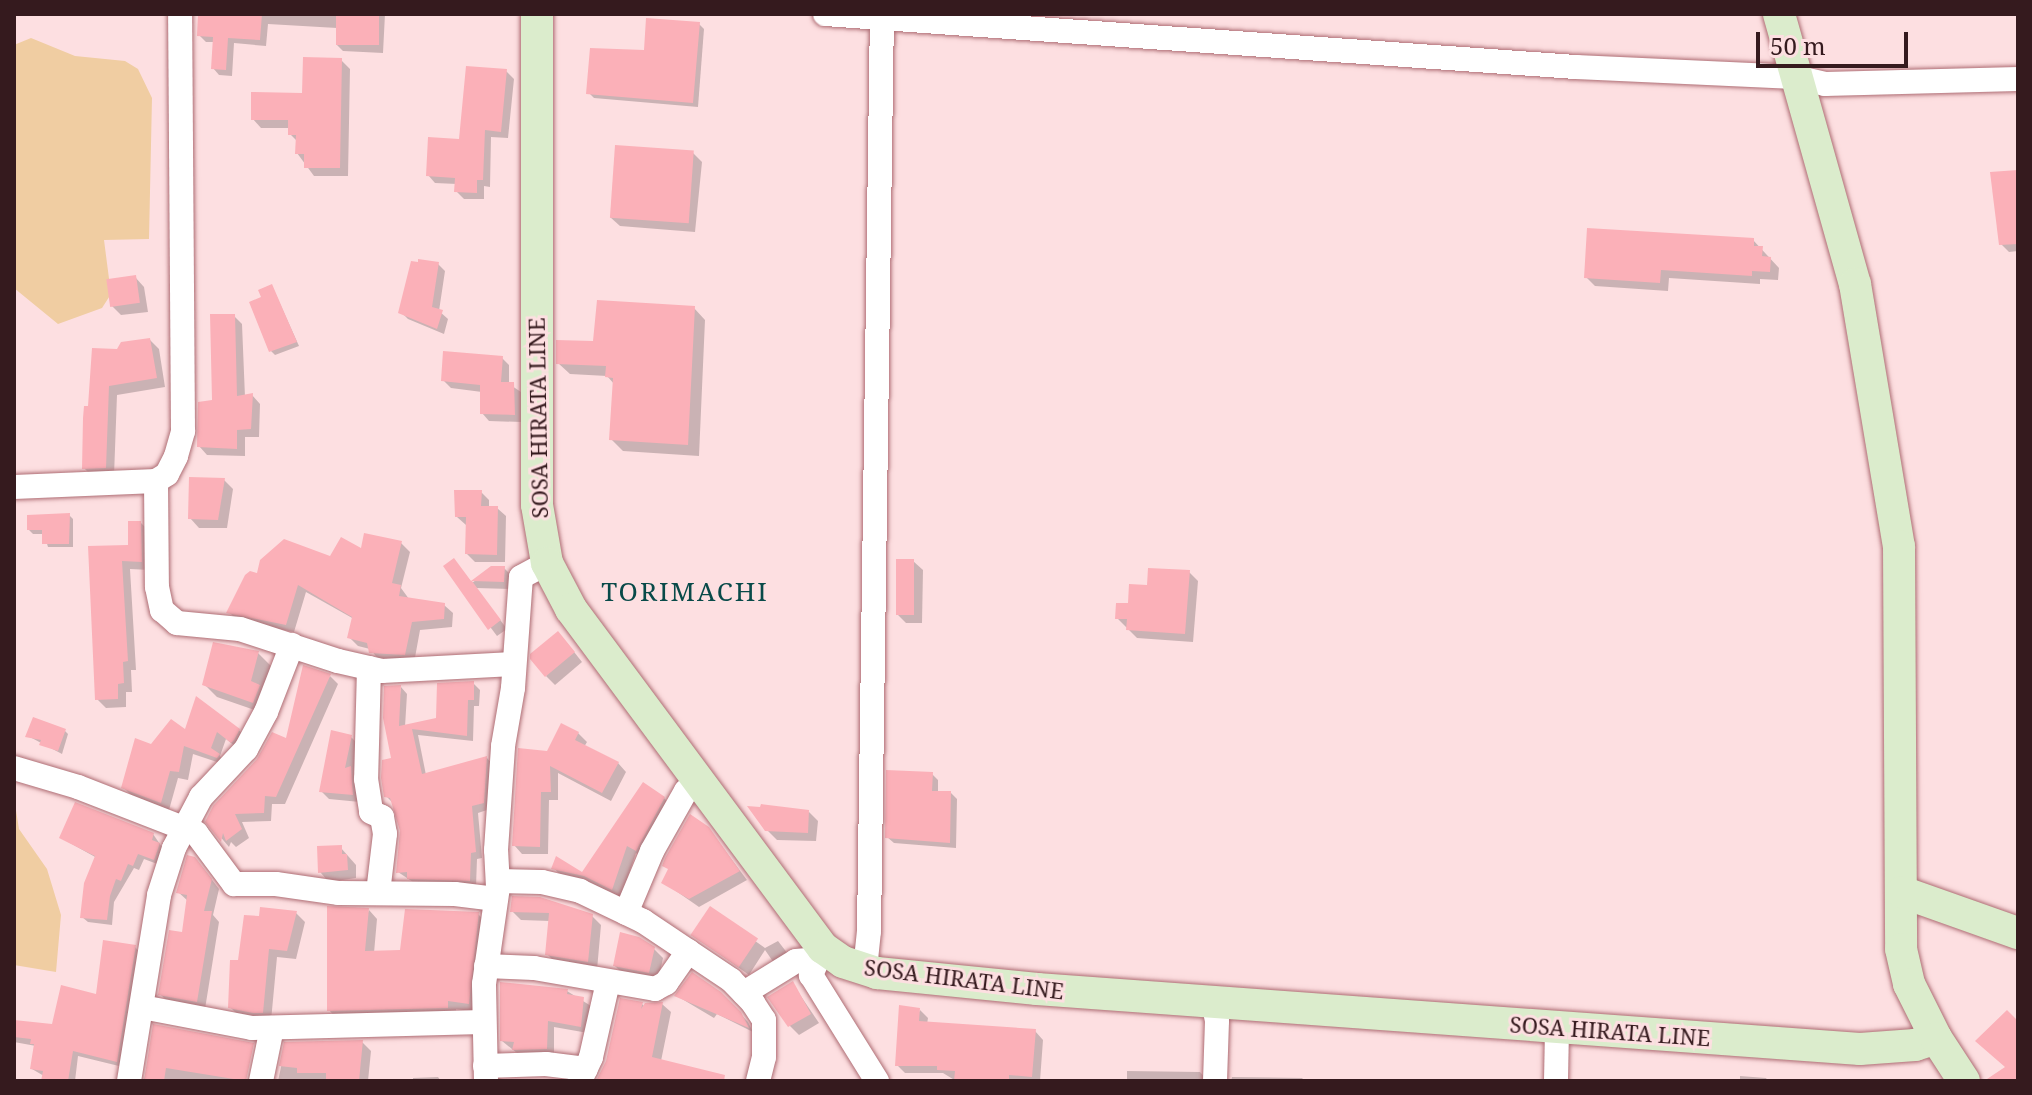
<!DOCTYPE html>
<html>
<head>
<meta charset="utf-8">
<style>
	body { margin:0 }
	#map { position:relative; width:2032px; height:1095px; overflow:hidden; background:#fddfe1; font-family:"Noto Serif",serif }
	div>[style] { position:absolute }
	.green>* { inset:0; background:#f0cda2 }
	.shadow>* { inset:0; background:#0003 }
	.building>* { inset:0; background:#fbb0b8; transform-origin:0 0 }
	.roads { filter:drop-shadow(0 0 2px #ae6d74) drop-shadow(0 0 2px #ae6d74) }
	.street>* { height:24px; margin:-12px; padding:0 12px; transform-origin:12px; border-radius:12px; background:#fff }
	.secondary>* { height:32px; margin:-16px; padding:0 16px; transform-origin:16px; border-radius:16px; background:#dbeccc }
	span { translate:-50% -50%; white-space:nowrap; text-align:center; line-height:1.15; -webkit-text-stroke:6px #fddfe1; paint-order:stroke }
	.street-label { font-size:22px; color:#351a1e }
	.quarter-label { font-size:26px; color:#094a49; letter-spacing:2px }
	.frame { position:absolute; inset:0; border:16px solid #351a1e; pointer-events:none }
	.scale { position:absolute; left:1756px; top:32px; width:152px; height:36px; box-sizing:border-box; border:4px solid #351a1e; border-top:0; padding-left:10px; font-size:24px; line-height:28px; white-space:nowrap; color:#351a1e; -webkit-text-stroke:6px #fddfe1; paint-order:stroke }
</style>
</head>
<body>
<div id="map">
	<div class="green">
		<i style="clip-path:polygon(31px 38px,75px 56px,125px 61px,138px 69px,152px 98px,149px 239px,104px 240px,111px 294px,102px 308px,58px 324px,14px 288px,14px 45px)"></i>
		<i style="clip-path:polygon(14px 798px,19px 829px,47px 869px,61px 915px,56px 972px,14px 965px)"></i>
	</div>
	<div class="shadow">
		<i style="clip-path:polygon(200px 14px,385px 14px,383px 53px,343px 51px,336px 44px,337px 28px,268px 24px,266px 46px,234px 43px,232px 76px,219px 75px,213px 68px,214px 42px,206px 42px,199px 35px)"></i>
		<i style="clip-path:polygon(699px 24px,704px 29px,698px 107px,594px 98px,589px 93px,645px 52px)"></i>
		<i style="clip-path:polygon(341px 60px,350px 69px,348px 176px,314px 176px,297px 153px,298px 142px,290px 134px,290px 128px,261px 128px,253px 119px,304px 95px)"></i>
		<i style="clip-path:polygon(506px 71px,514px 79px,508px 138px,491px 137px,490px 187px,484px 186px,484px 199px,464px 199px,456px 191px,457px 184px,435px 183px,428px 175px,461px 141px)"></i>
		<i style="clip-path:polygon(693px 153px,702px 162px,695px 232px,620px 226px,610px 217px)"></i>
		<i style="clip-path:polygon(2018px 172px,2018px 251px,2009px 252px,2001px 244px)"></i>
		<i style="clip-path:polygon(1753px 240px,1779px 268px,1778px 280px,1760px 279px,1760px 284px,1669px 278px,1668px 291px,1595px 286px,1586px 277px)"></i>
		<i style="clip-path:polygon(438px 264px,445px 271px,439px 311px,448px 319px,444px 334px,408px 319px,401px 312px)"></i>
		<i style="clip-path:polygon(135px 277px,144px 287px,148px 312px,121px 315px,112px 306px)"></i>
		<i style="clip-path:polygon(272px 286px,299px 346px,275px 355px,271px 351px,264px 298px)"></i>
		<i style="clip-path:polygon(694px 308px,705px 320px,699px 456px,623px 451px,611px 439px,615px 385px,607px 376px,570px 374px,558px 363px,595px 343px)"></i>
		<i style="clip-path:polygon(234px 316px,242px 324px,245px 397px,252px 395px,260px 404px,259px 437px,245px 437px,245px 456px,207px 455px,199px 446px,214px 401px)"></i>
		<i style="clip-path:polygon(150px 340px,159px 349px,165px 387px,117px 395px,114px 476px,93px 477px,84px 468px,90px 409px,118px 351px)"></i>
		<i style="clip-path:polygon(502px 358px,509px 365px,509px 384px,521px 392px,522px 422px,489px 421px,482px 413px,482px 392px,451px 388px,444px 381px)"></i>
		<i style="clip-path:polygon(224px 480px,233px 489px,227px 528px,199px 528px,190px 518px)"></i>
		<i style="clip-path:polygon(481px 492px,489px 500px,489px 508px,497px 508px,506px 516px,505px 562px,475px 562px,467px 554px,466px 525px,457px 517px)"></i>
		<i style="clip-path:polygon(69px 515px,73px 519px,73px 547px,48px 547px,44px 534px,33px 534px,29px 530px)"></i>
		<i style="clip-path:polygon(141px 523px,150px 532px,150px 570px,130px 569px,136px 670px,131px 670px,132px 692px,126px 692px,126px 707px,106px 708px,97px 699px,90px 548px,130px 547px)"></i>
		<i style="clip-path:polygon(401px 543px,410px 552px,401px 588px,409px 599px,444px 605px,453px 613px,452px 627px,420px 630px,414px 663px,380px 661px,370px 649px,358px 646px,349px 637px,354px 619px,306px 592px,294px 632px,238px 621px,229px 612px,258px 575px)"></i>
		<i style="clip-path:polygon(454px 560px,472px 583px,492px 568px,504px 568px,512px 576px,511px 589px,476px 588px,507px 629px,497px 636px,445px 567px)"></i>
		<i style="clip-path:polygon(913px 561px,923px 570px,922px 623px,906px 623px,897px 614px)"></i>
		<i style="clip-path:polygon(1189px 572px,1198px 581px,1193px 642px,1137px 638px,1117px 618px,1149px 587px)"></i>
		<i style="clip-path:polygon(567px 643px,582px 662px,555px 685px,546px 676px)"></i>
		<i style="clip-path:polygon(258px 653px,271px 666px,264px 691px,266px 714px,217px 697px,204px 684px)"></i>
		<i style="clip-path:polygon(330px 676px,338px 684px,285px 804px,272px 804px,271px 821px,242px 822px,249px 838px,236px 847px,231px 842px,229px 847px,207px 821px,287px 740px)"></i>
		<i style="clip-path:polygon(473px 683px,480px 690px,479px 706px,474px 706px,473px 741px,418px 735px,426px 775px,487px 758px,493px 765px,490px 809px,478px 813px,482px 858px,477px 859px,476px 887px,416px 884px,398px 872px,402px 831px,393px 803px,386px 796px,401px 687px,407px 694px,405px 727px,438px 720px)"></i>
		<i style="clip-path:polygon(64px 730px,68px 734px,62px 754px,28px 736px)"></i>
		<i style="clip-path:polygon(239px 730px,247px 739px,240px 750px,226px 739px,220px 756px,226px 765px,193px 754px,188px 780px,178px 778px,169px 810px,132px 796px,123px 787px,152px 746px,186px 732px)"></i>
		<i style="clip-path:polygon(578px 733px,587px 742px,584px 747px,618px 763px,626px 772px,611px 801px,558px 773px,558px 800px,549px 800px,548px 854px,522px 854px,514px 845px,548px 753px)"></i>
		<i style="clip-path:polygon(351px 737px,359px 745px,354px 772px,359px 777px,360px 802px,329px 799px,321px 791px)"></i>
		<i style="clip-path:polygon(932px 774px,938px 780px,938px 793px,951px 793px,957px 799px,956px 848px,894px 843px,887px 837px)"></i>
		<i style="clip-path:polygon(664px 798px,673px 807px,645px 858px,636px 853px,621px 897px,594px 885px,562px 877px,554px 868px,583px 874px)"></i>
		<i style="clip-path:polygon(809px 812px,818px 821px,816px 841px,777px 840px,767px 830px)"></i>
		<i style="clip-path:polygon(708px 828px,747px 880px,699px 907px,663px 882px)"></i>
		<i style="clip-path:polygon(153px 834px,164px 850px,160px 865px,144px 859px,139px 870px,134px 868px,114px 902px,112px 925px,88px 922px,82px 917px,97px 858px,61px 838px)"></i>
		<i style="clip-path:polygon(341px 848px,356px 865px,356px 878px,329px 882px,320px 872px)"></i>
		<i style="clip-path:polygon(203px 868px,219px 889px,213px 915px,219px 922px,205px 1009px,168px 1002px,160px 994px,183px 934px,188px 901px,178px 892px)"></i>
		<i style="clip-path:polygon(514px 898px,592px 916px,601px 925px,597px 970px,556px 963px,547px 954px,550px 921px,521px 920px,512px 911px)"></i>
		<i style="clip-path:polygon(710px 909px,765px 948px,778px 941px,788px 954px,774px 963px,765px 950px,749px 975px,693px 935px)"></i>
		<i style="clip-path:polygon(369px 910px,377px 919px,374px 953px,401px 952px,478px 914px,487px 923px,477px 1012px,456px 1009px,456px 1016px,337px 1019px,329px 1010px)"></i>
		<i style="clip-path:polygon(296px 913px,305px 922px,296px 959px,277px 957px,271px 1021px,240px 1017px,230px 1007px,240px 962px)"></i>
		<i style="clip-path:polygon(135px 947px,141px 954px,123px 1067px,78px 1056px,75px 1081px,43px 1081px,44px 1076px,32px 1069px,36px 1046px,14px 1042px,14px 1022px,54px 1026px,98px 996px)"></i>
		<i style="clip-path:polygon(654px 949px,663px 958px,658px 981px,624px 975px,615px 966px)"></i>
		<i style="clip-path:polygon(792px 983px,819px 1023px,799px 1035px,790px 1026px)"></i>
		<i style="clip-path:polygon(567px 991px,591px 1006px,588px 1033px,554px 1027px,554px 1056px,522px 1057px,502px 1041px)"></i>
		<i style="clip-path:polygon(720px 993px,748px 1022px,753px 1032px,717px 1014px,714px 1018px,677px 996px)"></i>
		<i style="clip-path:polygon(642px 1004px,645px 1007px,662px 1004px,671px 1012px,661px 1061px,711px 1081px,599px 1081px)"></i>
		<i style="clip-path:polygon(920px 1010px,928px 1018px,927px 1024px,1035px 1031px,1043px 1040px,1040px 1081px,956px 1081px,943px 1073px,905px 1073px,897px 1065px)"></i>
		<i style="clip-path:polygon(155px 1027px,245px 1050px,243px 1081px,144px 1081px)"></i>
		<i style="clip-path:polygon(362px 1042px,371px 1051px,368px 1081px,278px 1081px,286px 1044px)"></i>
		<i style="clip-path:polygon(1127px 1071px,1200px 1072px,1208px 1081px,1127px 1081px)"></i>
		<i style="clip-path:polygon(1740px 1076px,1766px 1078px,1768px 1081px,1740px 1081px)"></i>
		<i style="clip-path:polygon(438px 1077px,441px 1081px,413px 1081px,413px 1078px)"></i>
		<i style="clip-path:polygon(1232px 1077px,1302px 1078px,1305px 1081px,1231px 1081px)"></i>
	</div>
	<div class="building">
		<i style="clip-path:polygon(198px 14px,262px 14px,260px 40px,228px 38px,226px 70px,211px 69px,213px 37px,197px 36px)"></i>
		<i style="left:336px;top:14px;width:43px;height:31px"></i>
		<i style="clip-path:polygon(646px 18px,700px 22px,693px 103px,586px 94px,590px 48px,644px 50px)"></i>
		<i style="clip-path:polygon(303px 57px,342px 58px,340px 168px,304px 168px,304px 154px,295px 154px,296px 135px,288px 135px,288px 120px,251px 120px,251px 92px,302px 93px)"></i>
		<i style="clip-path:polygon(466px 66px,507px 69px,501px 132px,485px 130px,483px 180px,477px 180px,477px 193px,454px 192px,455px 178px,426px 176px,428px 137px,459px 139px)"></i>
		<i style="left:615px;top:145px;width:79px;height:73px;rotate:4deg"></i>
		<i style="clip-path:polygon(2018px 170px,2018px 244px,1999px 245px,1990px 172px)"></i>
		<i style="clip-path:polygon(1587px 228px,1754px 238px,1754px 246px,1763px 246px,1762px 256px,1771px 257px,1770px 272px,1752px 271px,1752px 276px,1661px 270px,1660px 283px,1584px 278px)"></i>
		<i style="clip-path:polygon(418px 259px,439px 262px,432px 307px,443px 310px,437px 329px,398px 313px,411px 261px,418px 262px)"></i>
		<i style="left:136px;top:275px;width:28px;height:30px;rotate:82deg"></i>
		<i style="clip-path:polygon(272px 284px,297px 342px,269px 352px,249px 302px,261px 297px,258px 290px)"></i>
		<i style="clip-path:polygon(597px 300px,695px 306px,688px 445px,609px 440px,613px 378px,605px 377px,606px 366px,556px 364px,556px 340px,593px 341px)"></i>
		<i style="clip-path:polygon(210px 314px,235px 314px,237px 396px,253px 393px,251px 429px,237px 430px,237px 449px,197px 447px,198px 402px,212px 400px)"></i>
		<i style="clip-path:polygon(150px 338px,157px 378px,109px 386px,106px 468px,82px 469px,83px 418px,84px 406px,88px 406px,92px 348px,117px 349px,121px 342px)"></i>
		<i style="clip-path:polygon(443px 351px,503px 356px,501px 382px,514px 382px,515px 415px,480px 414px,480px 385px,441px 381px)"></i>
		<i style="clip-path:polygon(189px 477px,225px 478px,218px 520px,188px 519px)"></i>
		<i style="clip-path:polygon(454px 490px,482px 490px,481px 506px,498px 506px,497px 555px,465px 554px,466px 517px,455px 517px)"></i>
		<i style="clip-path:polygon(70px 513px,69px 544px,42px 544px,42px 530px,27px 530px,27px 515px)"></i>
		<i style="clip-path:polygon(128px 521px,141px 521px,142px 562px,122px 561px,128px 661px,123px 662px,124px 683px,118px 684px,118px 699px,95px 700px,88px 546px,128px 545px)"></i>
		<i style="clip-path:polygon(364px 533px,402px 541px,392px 583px,401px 585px,399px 596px,445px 603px,444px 619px,412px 622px,405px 655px,369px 653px,367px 643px,347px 638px,352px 617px,298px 585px,286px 625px,226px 613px,245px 575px,250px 571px,257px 573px,260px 560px,284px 539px,330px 556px,341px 537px,361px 548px)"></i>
		<i style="clip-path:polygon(454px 558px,471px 581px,491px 566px,505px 566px,504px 582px,472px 581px,501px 620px,488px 630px,443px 566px)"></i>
		<i style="left:896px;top:559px;width:18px;height:56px"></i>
		<i style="clip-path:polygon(1148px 568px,1190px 570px,1185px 634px,1126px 630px,1127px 619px,1115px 619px,1116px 603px,1128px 603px,1129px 584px,1147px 585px)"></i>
		<i style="clip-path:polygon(558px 631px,575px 652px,545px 677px,530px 659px,530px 654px)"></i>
		<i style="clip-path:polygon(213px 642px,259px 651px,251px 681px,260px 685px,253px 703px,202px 685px)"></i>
		<i style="clip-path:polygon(303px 665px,331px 674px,276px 797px,265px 796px,264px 813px,235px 814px,242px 829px,226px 841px,223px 833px,221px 842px,205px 822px,213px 806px,257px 759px,272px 732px,286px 738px)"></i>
		<i style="clip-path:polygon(474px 681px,474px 700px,468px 700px,467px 736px,412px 729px,422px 774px,487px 756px,484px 803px,472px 806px,476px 852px,471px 853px,470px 881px,407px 879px,407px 872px,396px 873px,400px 831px,390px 798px,384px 797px,381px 778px,382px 760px,391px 758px,383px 718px,384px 686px,401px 685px,399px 726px,436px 718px,437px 683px)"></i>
		<i style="clip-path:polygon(196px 696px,240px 729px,234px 740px,231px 743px,217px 732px,211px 748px,220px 754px,217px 758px,184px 746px,179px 772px,170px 771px,161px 803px,121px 788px,135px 738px,151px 744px,171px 719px,185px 729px)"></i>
		<i style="clip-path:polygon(33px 717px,66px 729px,58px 751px,39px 745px,41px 740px,25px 737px)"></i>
		<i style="clip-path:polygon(561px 723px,579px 732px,575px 740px,619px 762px,602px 793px,550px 766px,551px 792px,541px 792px,540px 847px,512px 846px,518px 748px,547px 751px)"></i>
		<i style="clip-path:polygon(331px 730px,352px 735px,345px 768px,351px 766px,353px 795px,319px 792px)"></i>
		<i style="clip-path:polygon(886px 770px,933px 772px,932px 791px,951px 791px,950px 843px,885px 838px)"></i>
		<i style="clip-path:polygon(643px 782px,665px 797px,636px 851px,627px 846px,612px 890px,584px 876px,551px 869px,556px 856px,582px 872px)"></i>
		<i style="clip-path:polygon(75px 802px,154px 833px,152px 840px,160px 843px,154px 860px,138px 854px,133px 866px,128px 864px,121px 881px,116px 879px,110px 896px,107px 920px,80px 918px,84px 883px,95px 856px,59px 838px)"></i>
		<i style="clip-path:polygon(761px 804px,809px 810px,808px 833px,765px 831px,747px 806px,760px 807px)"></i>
		<i style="clip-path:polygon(690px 814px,709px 827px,740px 871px,689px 899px,661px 883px,668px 869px,662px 866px,665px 858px)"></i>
		<i style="clip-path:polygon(342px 845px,342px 854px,347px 854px,348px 870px,318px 873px,317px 846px)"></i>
		<i style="clip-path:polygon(187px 855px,195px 857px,212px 879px,204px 911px,212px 911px,197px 1002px,158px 995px,169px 930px,182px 932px,187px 895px,176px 893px)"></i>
		<i style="clip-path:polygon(512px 896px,540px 897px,593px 914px,588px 962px,545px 955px,549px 913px,510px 912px)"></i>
		<i style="clip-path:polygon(327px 906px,369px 908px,365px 951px,400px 950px,405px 909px,479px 912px,469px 1004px,448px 1001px,448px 1008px,327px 1011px)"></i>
		<i style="left:710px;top:906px;width:58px;height:35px;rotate:34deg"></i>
		<i style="clip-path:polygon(260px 907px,297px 911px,287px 951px,269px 949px,263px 1013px,253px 1013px,228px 1008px,230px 960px,238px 960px,244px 915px,259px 916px)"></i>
		<i style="clip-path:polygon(620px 932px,639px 937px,655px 947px,649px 973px,613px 966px)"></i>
		<i style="clip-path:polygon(103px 940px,136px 945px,117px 1062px,73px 1051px,68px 1081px,41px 1081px,43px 1071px,30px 1069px,34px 1044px,30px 1044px,31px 1039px,14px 1037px,14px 1020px,52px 1024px,61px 985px,96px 994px)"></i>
		<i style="clip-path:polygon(692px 972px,721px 992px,741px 1012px,749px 1028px,674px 996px)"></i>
		<i style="clip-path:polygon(793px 981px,811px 1014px,788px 1027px,767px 997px)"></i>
		<i style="clip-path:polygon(500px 982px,568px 989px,567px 994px,584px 997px,581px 1027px,548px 1021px,547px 1049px,512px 1050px,514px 1042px,500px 1041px)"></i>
		<i style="clip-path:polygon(620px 998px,643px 1002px,641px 1009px,645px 1003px,663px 1002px,652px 1057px,725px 1075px,724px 1081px,597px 1079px,606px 1061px)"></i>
		<i style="clip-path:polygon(899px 1005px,920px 1008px,919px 1021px,1036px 1029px,1032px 1077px,1009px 1075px,1009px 1081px,954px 1081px,955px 1071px,937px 1070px,937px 1066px,895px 1066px)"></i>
		<i style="clip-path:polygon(2007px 1010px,2018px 1021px,2018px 1081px,1984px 1081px,2005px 1067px,1975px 1041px)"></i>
		<i style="clip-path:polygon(153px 1024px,254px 1043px,246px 1081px,166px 1068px,164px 1081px,144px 1081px)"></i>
		<i style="clip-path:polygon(363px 1040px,359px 1081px,326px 1081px,326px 1073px,297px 1073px,297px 1068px,279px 1066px,284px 1042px)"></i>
	</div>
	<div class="roads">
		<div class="street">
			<i style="left:825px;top:14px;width:753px;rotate:4.04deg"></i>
			<i style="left:1576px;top:67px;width:219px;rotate:2.6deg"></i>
			<i style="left:1795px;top:77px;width:31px;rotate:13deg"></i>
			<i style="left:1825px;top:84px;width:193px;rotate:-1.5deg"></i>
			<i style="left:156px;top:481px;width:106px;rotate:89.5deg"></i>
			<i style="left:157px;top:587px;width:24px;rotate:78deg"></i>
			<i style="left:162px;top:610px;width:20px;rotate:41deg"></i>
			<i style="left:177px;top:623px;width:63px;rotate:5.4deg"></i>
			<i style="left:240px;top:629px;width:103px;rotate:18.1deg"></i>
			<i style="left:338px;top:661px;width:45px;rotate:12.8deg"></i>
			<i style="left:382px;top:671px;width:131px;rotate:-3.1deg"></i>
			<i style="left:14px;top:487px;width:142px;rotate:-2.4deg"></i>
			<i style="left:156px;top:481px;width:13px;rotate:-32deg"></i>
			<i style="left:167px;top:474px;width:20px;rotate:-63deg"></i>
			<i style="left:176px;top:456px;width:26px;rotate:-74deg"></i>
			<i style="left:183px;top:431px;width:417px;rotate:-90.4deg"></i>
			<i style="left:369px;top:668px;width:111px;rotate:91.5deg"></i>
			<i style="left:366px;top:779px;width:33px;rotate:81deg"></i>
			<i style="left:371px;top:812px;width:12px;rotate:24deg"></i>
			<i style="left:382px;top:817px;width:17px;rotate:80deg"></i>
			<i style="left:385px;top:834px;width:59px;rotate:96.8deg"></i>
			<i style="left:14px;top:768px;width:67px;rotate:16.5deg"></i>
			<i style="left:78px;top:787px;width:127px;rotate:21.3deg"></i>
			<i style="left:196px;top:833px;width:64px;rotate:53.3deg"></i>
			<i style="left:234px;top:884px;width:42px"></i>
			<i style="left:276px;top:884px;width:64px;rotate:8.1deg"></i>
			<i style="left:339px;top:893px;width:116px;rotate:0.5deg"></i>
			<i style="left:455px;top:894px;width:41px;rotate:7deg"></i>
			<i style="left:498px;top:881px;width:44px;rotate:1.3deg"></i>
			<i style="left:542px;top:882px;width:39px;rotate:13deg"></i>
			<i style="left:580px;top:891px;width:70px;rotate:25.5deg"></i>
			<i style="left:643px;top:921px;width:106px;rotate:33.8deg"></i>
			<i style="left:731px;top:980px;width:32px;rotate:46deg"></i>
			<i style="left:753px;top:1003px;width:20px;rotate:57deg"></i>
			<i style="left:764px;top:1020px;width:37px;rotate:90deg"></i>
			<i style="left:764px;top:1057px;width:25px;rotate:104deg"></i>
			<i style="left:626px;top:913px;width:67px;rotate:-67.2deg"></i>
			<i style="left:652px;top:851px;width:69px;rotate:-60.5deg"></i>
			<i style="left:686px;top:791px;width:17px;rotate:-36deg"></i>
			<i style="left:823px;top:948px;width:30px;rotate:114deg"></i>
			<i style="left:811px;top:975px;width:125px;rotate:58.1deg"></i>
			<i style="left:486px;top:966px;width:48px;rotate:2.4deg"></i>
			<i style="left:534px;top:968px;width:123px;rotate:9.8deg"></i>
			<i style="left:655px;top:989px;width:13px;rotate:-29deg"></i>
			<i style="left:666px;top:983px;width:39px;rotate:-55deg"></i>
			<i style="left:865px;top:969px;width:38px;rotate:-84deg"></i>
			<i style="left:869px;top:931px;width:917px;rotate:-89.19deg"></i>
			<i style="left:744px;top:993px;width:61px;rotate:-31.6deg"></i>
			<i style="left:796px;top:961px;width:21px;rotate:-5deg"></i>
			<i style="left:1213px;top:1002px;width:19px;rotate:78deg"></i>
			<i style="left:1217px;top:1021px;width:60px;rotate:91.9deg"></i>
			<i style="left:142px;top:1007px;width:112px;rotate:10.8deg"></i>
			<i style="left:252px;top:1028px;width:231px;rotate:-1.5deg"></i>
			<i style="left:485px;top:1066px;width:61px;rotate:-1.9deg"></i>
			<i style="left:546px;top:1064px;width:40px;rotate:7.1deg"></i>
			<i style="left:129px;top:1081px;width:188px;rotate:-80.8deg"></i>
			<i style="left:159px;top:895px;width:49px;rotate:-72.3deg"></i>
			<i style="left:174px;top:848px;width:58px;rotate:-62.1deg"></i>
			<i style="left:201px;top:797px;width:66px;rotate:-46.8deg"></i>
			<i style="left:246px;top:749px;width:42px;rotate:-61.6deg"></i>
			<i style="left:266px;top:712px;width:72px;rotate:-68.8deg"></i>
			<i style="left:261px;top:1081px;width:54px;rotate:-78.3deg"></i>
			<i style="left:486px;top:1081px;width:97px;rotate:-91.2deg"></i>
			<i style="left:484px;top:984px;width:98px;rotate:-81.8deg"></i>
			<i style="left:498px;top:887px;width:37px;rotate:-93deg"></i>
			<i style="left:496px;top:850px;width:104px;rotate:-86.1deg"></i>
			<i style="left:503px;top:746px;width:59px;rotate:-80.2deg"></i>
			<i style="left:513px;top:688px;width:111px;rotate:-85.9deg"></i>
			<i style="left:521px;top:577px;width:30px;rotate:-28deg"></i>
			<i style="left:580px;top:1081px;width:26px;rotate:-65deg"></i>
			<i style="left:591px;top:1057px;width:77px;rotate:-77.2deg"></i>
			<i style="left:1556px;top:1081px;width:53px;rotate:-88.9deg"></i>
		</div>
		<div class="secondary">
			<i style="left:537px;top:14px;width:491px;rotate:90deg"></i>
			<i style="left:537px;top:505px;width:59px;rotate:80.2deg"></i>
			<i style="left:547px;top:563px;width:52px;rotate:62.4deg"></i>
			<i style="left:571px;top:609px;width:422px;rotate:53.4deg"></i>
			<i style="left:823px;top:948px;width:24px;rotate:35deg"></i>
			<i style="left:843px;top:962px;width:36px;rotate:18deg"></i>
			<i style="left:877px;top:973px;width:161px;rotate:5.7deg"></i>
			<i style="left:1037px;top:989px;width:825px;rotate:4.17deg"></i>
			<i style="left:1860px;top:1049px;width:55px;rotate:-4.2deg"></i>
			<i style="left:1915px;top:1045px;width:22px;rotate:-18deg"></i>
			<i style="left:1779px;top:14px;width:280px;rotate:74.3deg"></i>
			<i style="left:1855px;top:284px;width:266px;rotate:80.5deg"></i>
			<i style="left:1899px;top:546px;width:403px;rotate:89.7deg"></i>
			<i style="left:1901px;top:949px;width:36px;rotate:77deg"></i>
			<i style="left:1909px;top:984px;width:60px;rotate:63.4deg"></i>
			<i style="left:1936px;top:1038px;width:51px;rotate:56.9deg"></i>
			<i style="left:1902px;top:892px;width:123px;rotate:19.5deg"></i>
		</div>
	</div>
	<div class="street-label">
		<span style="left:538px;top:418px;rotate:-91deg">SOSA HIRATA LINE</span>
		<span style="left:964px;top:979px;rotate:7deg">SOSA HIRATA LINE</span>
		<span style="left:1610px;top:1031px;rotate:4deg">SOSA HIRATA LINE</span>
	</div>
	<div class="quarter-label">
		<span style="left:685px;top:592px">TORIMACHI</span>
	</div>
	<div class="frame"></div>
	<div class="scale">50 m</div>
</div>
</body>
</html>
